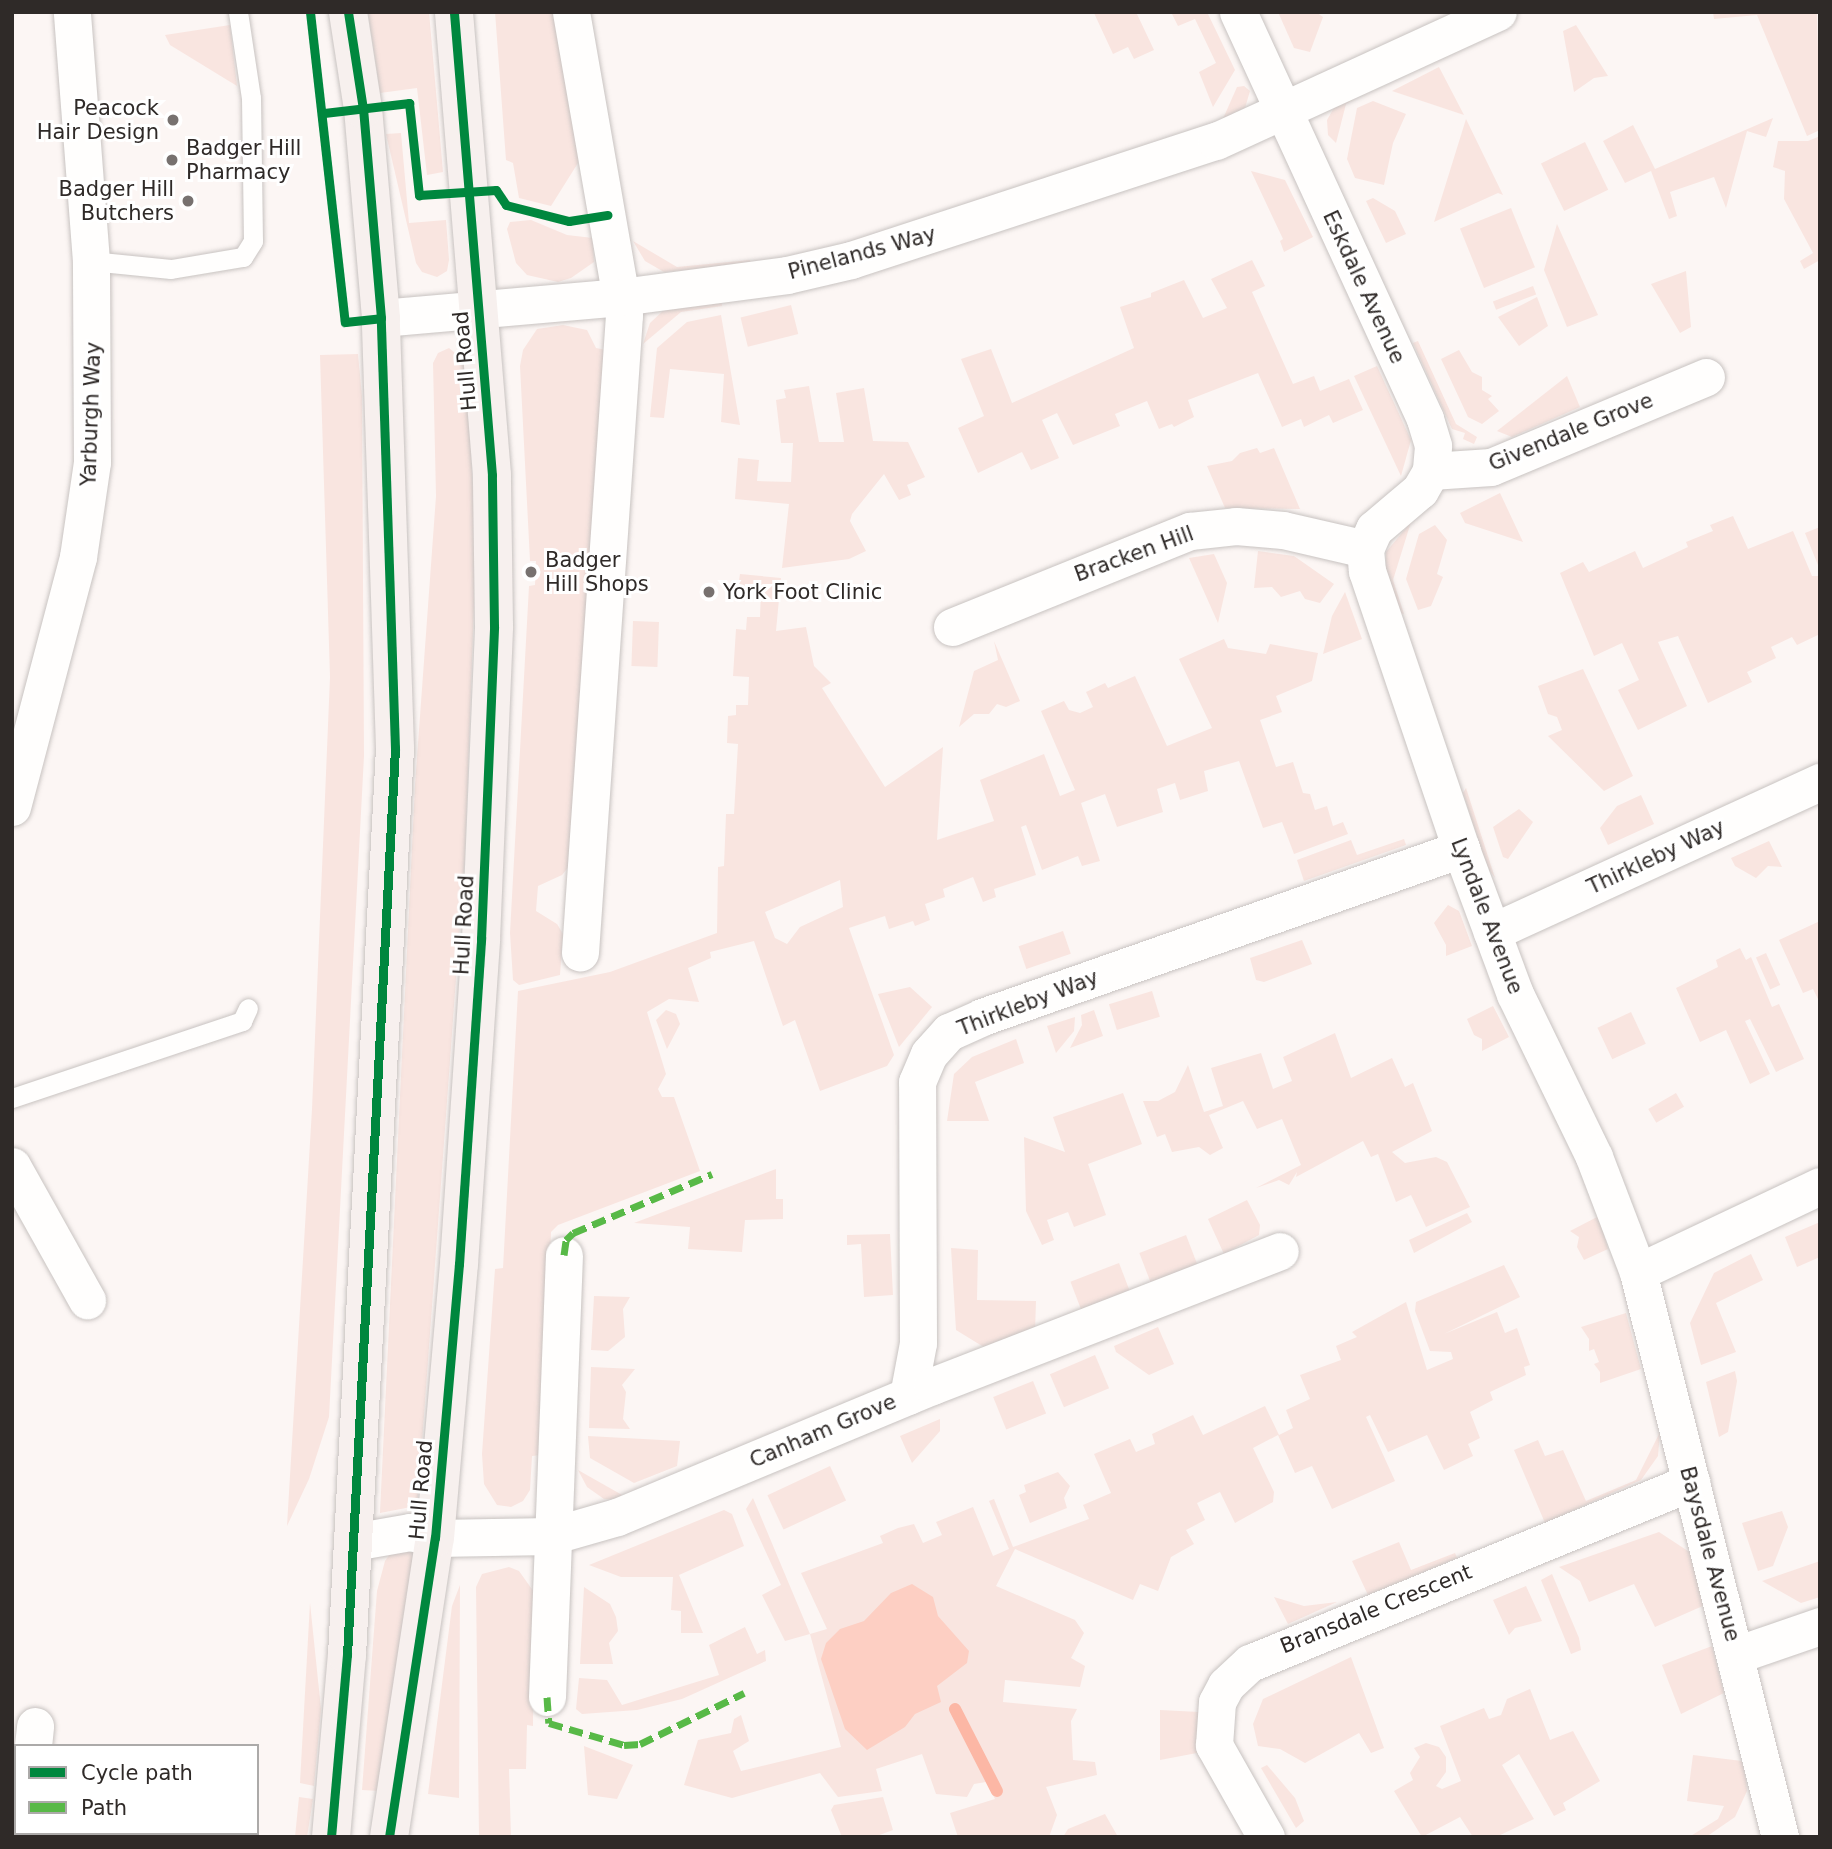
<!DOCTYPE html>
<html>
<head>
<meta charset="utf-8">
<style>
	body { margin:0 }
	#map { position:relative; width:1832px; height:1849px; overflow:hidden; background:#fcf6f4; font-family:"DejaVu Sans",sans-serif }
	div>[style] { position:absolute }
	.green>* { inset:0; background:#f9e5e0; transform-origin:0 0 }
	.forest>* { inset:0; background:#fdcfc3 }
	.stream>* { height:12px; margin:-6px; padding:0 6px; transform-origin:6px; border-radius:6px; background:#fcb7a5 }
	.roads { filter:drop-shadow(0 0 2px #c8c3c1) drop-shadow(0 0 2px #c8c3c1) }
	.service>* { height:19px; margin:-9.5px; padding:0 9.5px; transform-origin:9.5px; border-radius:9.5px; background:#fffefd }
	.minor>* { height:37px; margin:-18.5px; padding:0 18.5px; transform-origin:18.5px; border-radius:18.5px; background:#fffefd }
	.primary>* { height:38px; margin:-19px; padding:0 19px; transform-origin:19px; border-radius:19px; background:#f7f0ee }
	.quiet>* { height:7px; margin-top:-3.5px; transform-origin:0; background:repeating-linear-gradient(90deg,#58b947 0 14px,transparent 0 21px) }
	.cycleway>* { height:9px; margin:-4.5px; padding:0 4.5px; transform-origin:4.5px; border-radius:4.5px; background:#00873e }
	.dots>* { width:19px; height:19px; translate:-50% -50%; box-sizing:border-box; border:4px solid #fff; border-radius:50% }
	span { translate:-50% -50%; white-space:nowrap; text-align:center; line-height:1.15; -webkit-text-stroke:6px #fff; paint-order:stroke }
	.poi-label { font-size:21px; color:#2f2a28 }
	.right { translate:-100% -50%; text-align:right }
	.left { translate:0 -50%; text-align:left }
	.street-label { font-size:21px; color:#2f2a28 }
	.frame { position:absolute; inset:0; border:14px solid #2f2a28; pointer-events:none }
	.legend { position:absolute; left:14px; top:1744px; width:245px; height:91px; box-sizing:border-box; background:#fff; border:2px solid #acaaa9; margin:0; padding:9px 12px; list-style:none; font-size:21px; color:#2f2a28 }
	.legend li { display:flex; align-items:center; gap:14px; height:35px }
	.legend b { width:35px; border:2px solid #acaaa9 }
</style>
</head>
<body>
<div id="map">
	<div class="green">
		<i style="clip-path:polygon(368px 12px,429px 12px,443px 172px,427px 175px,417px 88px,380px 93px)"></i>
		<i style="clip-path:polygon(495px 12px,558px 12px,583px 155px,551px 206px,519px 198px,513px 163px,506px 160px)"></i>
		<i style="clip-path:polygon(1136px 12px,1154px 50px,1134px 59px,1128px 47px,1113px 54px,1094px 13px)"></i>
		<i style="clip-path:polygon(1171px 12px,1207px 12px,1235px 70px,1213px 107px,1199px 72px,1216px 63px,1195px 19px,1178px 26px)"></i>
		<i style="clip-path:polygon(1278px 12px,1316px 12px,1323px 17px,1310px 52px,1294px 48px)"></i>
		<i style="clip-path:polygon(1713px 12px,1817px 12px,1820px 130px,1807px 136px,1757px 15px,1714px 19px)"></i>
		<i style="clip-path:polygon(230px 25px,237px 86px,170px 45px,165px 35px)"></i>
		<i style="clip-path:polygon(1576px 25px,1608px 76px,1594px 78px,1574px 92px,1563px 31px)"></i>
		<i style="clip-path:polygon(1439px 67px,1464px 115px,1392px 91px)"></i>
		<i style="clip-path:polygon(1244px 86px,1250px 91px,1245px 108px,1222px 121px,1237px 87px)"></i>
		<i style="clip-path:polygon(1366px 91px,1346px 104px,1336px 143px,1328px 135px,1327px 120px,1335px 106px)"></i>
		<i style="clip-path:polygon(1373px 101px,1406px 114px,1393px 143px,1384px 185px,1355px 178px,1347px 159px,1357px 108px)"></i>
		<i style="clip-path:polygon(1773px 118px,1766px 137px,1747px 131px,1726px 208px,1714px 177px,1670px 192px,1677px 216px,1669px 219px,1651px 171px,1625px 183px,1603px 141px,1633px 125px,1655px 169px)"></i>
		<i style="clip-path:polygon(1466px 119px,1503px 195px,1498px 193px,1434px 222px)"></i>
		<i style="clip-path:polygon(401px 133px,409px 223px,446px 220px,449px 260px,447px 271px,437px 277px,422px 272px,416px 263px,386px 134px)"></i>
		<i style="clip-path:polygon(1820px 136px,1820px 260px,1804px 269px,1800px 261px,1813px 253px,1784px 199px,1785px 171px,1773px 167px,1778px 141px,1808px 141px)"></i>
		<i style="left:1585px;top:142px;width:53px;height:49px;rotate:64deg"></i>
		<i style="clip-path:polygon(1251px 171px,1285px 180px,1313px 237px,1284px 252px,1280px 241px,1283px 239px)"></i>
		<i style="clip-path:polygon(1373px 198px,1395px 211px,1406px 234px,1386px 243px,1366px 201px)"></i>
		<i style="left:1511px;top:208px;width:64px;height:55px;rotate:68deg"></i>
		<i style="clip-path:polygon(531px 220px,567px 235px,593px 238px,594px 262px,571px 278px,558px 282px,527px 275px,516px 263px,507px 229px,510px 222px)"></i>
		<i style="clip-path:polygon(1557px 224px,1598px 315px,1567px 327px,1544px 270px)"></i>
		<i style="clip-path:polygon(633px 241px,677px 267px,750px 260px,751px 264px,664px 272px,645px 261px)"></i>
		<i style="clip-path:polygon(1252px 260px,1265px 286px,1252px 292px,1293px 384px,1314px 376px,1320px 391px,1349px 379px,1363px 410px,1333px 423px,1329px 415px,1304px 427px,1301px 419px,1282px 427px,1258px 373px,1188px 400px,1194px 417px,1174px 427px,1172px 424px,1159px 429px,1147px 401px,1115px 414px,1120px 426px,1073px 445px,1057px 413px,1042px 420px,1059px 458px,1031px 470px,1022px 452px,978px 473px,958px 428px,984px 416px,961px 359px,991px 349px,1012px 403px,1134px 348px,1120px 307px,1151px 297px,1151px 293px,1184px 280px,1203px 318px,1227px 308px,1211px 279px)"></i>
		<i style="clip-path:polygon(1686px 271px,1691px 327px,1680px 333px,1651px 284px)"></i>
		<i style="left:1533px;top:286px;width:9px;height:43px;rotate:69deg"></i>
		<i style="clip-path:polygon(1537px 297px,1548px 326px,1519px 346px,1498px 317px)"></i>
		<i style="clip-path:polygon(721px 299px,722px 306px,681px 312px,643px 344px,650px 323px,666px 308px)"></i>
		<i style="left:791px;top:305px;width:30px;height:52px;rotate:76deg"></i>
		<i style="clip-path:polygon(721px 315px,740px 425px,721px 422px,724px 374px,670px 369px,664px 418px,650px 417px,657px 348px,687px 322px)"></i>
		<i style="clip-path:polygon(563px 325px,587px 330px,596px 348px,612px 351px,571px 864px,562px 875px,538px 886px,536px 911px,557px 924px,563px 934px,560px 975px,519px 985px,513px 980px,510px 933px,529px 586px,535px 585px,536px 561px,530px 561px,520px 366px,523px 350px,537px 329px)"></i>
		<i style="clip-path:polygon(1418px 341px,1456px 424px,1477px 437px,1474px 444px,1463px 439px,1465px 433px,1452px 429px,1413px 343px)"></i>
		<i style="clip-path:polygon(449px 348px,466px 362px,476px 549px,465px 856px,418px 1497px,411px 1507px,380px 1513px,415px 785px,436px 496px,433px 363px,438px 353px)"></i>
		<i style="clip-path:polygon(1459px 350px,1472px 372px,1482px 377px,1482px 390px,1492px 396px,1488px 399px,1499px 411px,1482px 424px,1468px 417px,1441px 359px)"></i>
		<i style="clip-path:polygon(358px 354px,362px 396px,364px 756px,329px 1417px,309px 1479px,287px 1526px,312px 1109px,330px 677px,320px 355px)"></i>
		<i style="clip-path:polygon(1377px 366px,1411px 440px,1401px 476px,1354px 376px)"></i>
		<i style="clip-path:polygon(1567px 376px,1580px 407px,1512px 437px,1497px 431px)"></i>
		<i style="clip-path:polygon(809px 386px,819px 442px,844px 442px,836px 393px,864px 388px,873px 441px,908px 442px,925px 477px,907px 485px,911px 495px,899px 500px,884px 474px,852px 514px,850px 521px,866px 551px,849px 559px,782px 568px,789px 504px,735px 499px,738px 458px,759px 460px,757px 481px,791px 482px,793px 443px,781px 443px,776px 400px,786px 398px,784px 390px)"></i>
		<i style="clip-path:polygon(1257px 448px,1260px 453px,1274px 448px,1300px 509px,1225px 508px,1207px 466px,1232px 461px,1240px 453px)"></i>
		<i style="clip-path:polygon(1500px 493px,1523px 542px,1465px 523px,1460px 513px)"></i>
		<i style="clip-path:polygon(1733px 516px,1748px 549px,1793px 531px,1812px 576px,1820px 576px,1820px 634px,1797px 645px,1792px 637px,1771px 647px,1776px 658px,1747px 672px,1752px 682px,1708px 703px,1678px 636px,1658px 642px,1687px 706px,1638px 730px,1618px 690px,1639px 680px,1622px 643px,1594px 656px,1560px 573px,1583px 562px,1589px 572px,1635px 551px,1643px 568px,1688px 547px,1686px 542px,1713px 531px,1710px 525px)"></i>
		<i style="clip-path:polygon(1411px 522px,1393px 580px,1404px 614px,1399px 613px,1386px 576px,1386px 552px)"></i>
		<i style="clip-path:polygon(1435px 525px,1447px 540px,1437px 574px,1443px 577px,1431px 606px,1418px 610px,1406px 579px,1419px 534px)"></i>
		<i style="clip-path:polygon(1820px 527px,1820px 570px,1805px 533px)"></i>
		<i style="clip-path:polygon(1258px 551px,1294px 556px,1334px 584px,1320px 603px,1305px 599px,1300px 591px,1281px 597px,1272px 587px,1254px 588px)"></i>
		<i style="clip-path:polygon(1214px 554px,1227px 583px,1218px 623px,1189px 558px)"></i>
		<i style="clip-path:polygon(evenodd,740px 574px,781px 578px,776px 631px,806px 627px,814px 666px,831px 683px,822px 688px,885px 787px,943px 747px,937px 840px,994px 821px,980px 780px,1044px 754px,1060px 796px,1075px 790px,1041px 711px,1064px 701px,1069px 710px,1080px 713px,1093px 707px,1086px 692px,1105px 683px,1108px 688px,1135px 676px,1167px 746px,1212px 728px,1179px 659px,1224px 639px,1228px 648px,1266px 654px,1270px 644px,1318px 653px,1312px 681px,1276px 696px,1282px 712px,1260px 720px,1276px 767px,1293px 762px,1303px 793px,1310px 794px,1315px 810px,1327px 806px,1333px 826px,1343px 822px,1348px 834px,1294px 854px,1282px 822px,1263px 828px,1239px 761px,1204px 771px,1208px 791px,1180px 800px,1175px 783px,1157px 789px,1163px 812px,1117px 827px,1105px 794px,1081px 803px,1100px 861px,1082px 866px,1078px 856px,1042px 870px,1026px 825px,1021px 827px,1036px 875px,994px 889px,996px 897px,983px 902px,973px 877px,943px 889px,945px 897px,925px 904px,930px 920px,915px 926px,913px 921px,889px 929px,885px 916px,849px 928px,894px 1055px,887px 1066px,820px 1091px,795px 1020px,783px 1026px,754px 941px,710px 952px,711px 958px,688px 968px,699px 1002px,669px 999px,647px 1012px,666px 1074px,658px 1089px,662px 1097px,674px 1097px,700px 1171px,558px 1225px,551px 1232px,542px 1455px,532px 1456px,530px 1490px,523px 1501px,511px 1507px,497px 1505px,484px 1484px,482px 1454px,495px 1269px,503px 1268px,518px 991px,610px 972px,717px 933px,718px 867px,724px 866px,726px 814px,734px 814px,738px 744px,727px 743px,728px 716px,736px 715px,736px 705px,748px 705px,749px 677px,733px 676px,736px 629px,746px 630px,747px 617px,760px 617px,761px 589px,738px 587px,740px 574px,840px 880px,843px 907px,800px 927px,787px 944px,775px 938px,765px 912px,840px 880px)"></i>
		<i style="clip-path:polygon(1345px 592px,1362px 639px,1323px 654px,1332px 616px)"></i>
		<i style="left:633px;top:621px;width:26px;height:45px;rotate:2deg"></i>
		<i style="clip-path:polygon(994px 641px,1020px 701px,1006px 707px,997px 704px,989px 714px,974px 714px,959px 727px,974px 671px,998px 660px)"></i>
		<i style="clip-path:polygon(1583px 669px,1633px 776px,1604px 791px,1548px 736px,1562px 730px,1557px 717px,1548px 714px,1538px 686px)"></i>
		<i style="clip-path:polygon(1466px 788px,1495px 878px,1487px 867px,1463px 793px)"></i>
		<i style="clip-path:polygon(1641px 795px,1654px 824px,1608px 845px,1600px 828px,1617px 806px)"></i>
		<i style="clip-path:polygon(1519px 809px,1533px 822px,1508px 859px,1503px 857px,1493px 827px)"></i>
		<i style="clip-path:polygon(1404px 839px,1406px 845px,1304px 881px,1297px 860px,1351px 840px,1357px 855px)"></i>
		<i style="clip-path:polygon(1769px 841px,1782px 867px,1768px 866px,1756px 878px,1735px 866px,1731px 858px)"></i>
		<i style="clip-path:polygon(1448px 905px,1459px 911px,1472px 946px,1446px 956px,1446px 945px,1434px 923px)"></i>
		<i style="clip-path:polygon(1820px 921px,1820px 1003px,1813px 989px,1803px 993px,1779px 940px)"></i>
		<i style="left:1063px;top:931px;width:24px;height:47px;rotate:71deg"></i>
		<i style="clip-path:polygon(1302px 940px,1312px 964px,1264px 982px,1256px 980px,1250px 958px)"></i>
		<i style="clip-path:polygon(1740px 948px,1746px 960px,1751px 957px,1772px 1007px,1779px 1004px,1804px 1059px,1776px 1072px,1750px 1019px,1745px 1021px,1770px 1074px,1750px 1084px,1726px 1030px,1700px 1042px,1676px 988px,1718px 967px,1716px 960px)"></i>
		<i style="left:1766px;top:953px;width:35px;height:11px;rotate:66deg"></i>
		<i style="clip-path:polygon(910px 987px,932px 1007px,899px 1047px,878px 994px)"></i>
		<i style="left:1152px;top:991px;width:27px;height:45px;rotate:73deg"></i>
		<i style="clip-path:polygon(1493px 1006px,1509px 1037px,1482px 1051px,1482px 1039px,1474px 1035px,1467px 1019px)"></i>
		<i style="clip-path:polygon(666px 1010px,676px 1014px,680px 1024px,667px 1049px,656px 1020px)"></i>
		<i style="clip-path:polygon(1094px 1010px,1103px 1036px,1070px 1048px,1082px 1025px,1081px 1015px)"></i>
		<i style="left:1631px;top:1012px;width:35px;height:37px;rotate:65deg"></i>
		<i style="clip-path:polygon(1075px 1017px,1074px 1031px,1056px 1053px,1047px 1026px)"></i>
		<i style="clip-path:polygon(1335px 1033px,1351px 1078px,1392px 1058px,1405px 1087px,1413px 1083px,1432px 1131px,1392px 1152px,1405px 1163px,1436px 1157px,1447px 1162px,1470px 1207px,1426px 1227px,1411px 1195px,1396px 1202px,1378px 1154px,1371px 1157px,1363px 1141px,1296px 1177px,1297px 1172px,1289px 1185px,1279px 1180px,1256px 1188px,1301px 1165px,1282px 1119px,1257px 1129px,1243px 1101px,1209px 1115px,1223px 1148px,1210px 1155px,1199px 1147px,1172px 1152px,1165px 1134px,1157px 1137px,1143px 1101px,1158px 1101px,1175px 1092px,1188px 1065px,1204px 1112px,1223px 1106px,1211px 1068px,1261px 1053px,1273px 1089px,1292px 1081px,1283px 1057px)"></i>
		<i style="clip-path:polygon(1016px 1039px,1024px 1063px,975px 1082px,989px 1121px,947px 1121px,954px 1074px,972px 1057px)"></i>
		<i style="clip-path:polygon(1123px 1093px,1142px 1144px,1088px 1164px,1106px 1215px,1074px 1227px,1068px 1212px,1047px 1220px,1054px 1240px,1042px 1245px,1026px 1211px,1024px 1137px,1065px 1152px,1053px 1117px)"></i>
		<i style="left:1676px;top:1093px;width:16px;height:32px;rotate:60deg"></i>
		<i style="clip-path:polygon(776px 1169px,776px 1199px,783px 1199px,783px 1219px,745px 1220px,742px 1252px,688px 1249px,690px 1227px,634px 1223px)"></i>
		<i style="clip-path:polygon(1247px 1200px,1260px 1225px,1259px 1235px,1224px 1254px,1208px 1219px)"></i>
		<i style="clip-path:polygon(1467px 1213px,1472px 1222px,1414px 1253px,1409px 1240px)"></i>
		<i style="clip-path:polygon(1599px 1216px,1608px 1249px,1584px 1260px,1577px 1247px,1579px 1237px,1570px 1231px)"></i>
		<i style="clip-path:polygon(1820px 1222px,1820px 1257px,1797px 1267px,1785px 1237px)"></i>
		<i style="clip-path:polygon(890px 1234px,893px 1295px,864px 1297px,861px 1244px,847px 1245px,847px 1235px)"></i>
		<i style="left:1186px;top:1235px;width:33px;height:50px;rotate:69deg"></i>
		<i style="clip-path:polygon(951px 1248px,978px 1250px,977px 1300px,1036px 1301px,1035px 1332px,987px 1349px,956px 1330px)"></i>
		<i style="clip-path:polygon(1751px 1254px,1763px 1280px,1716px 1303px,1736px 1352px,1701px 1365px,1690px 1323px,1714px 1273px)"></i>
		<i style="left:1119px;top:1263px;width:34px;height:52px;rotate:69deg"></i>
		<i style="clip-path:polygon(1504px 1265px,1520px 1297px,1444px 1334px,1497px 1312px,1505px 1333px,1517px 1328px,1530px 1365px,1524px 1367px,1526px 1375px,1490px 1392px,1493px 1400px,1470px 1412px,1480px 1438px,1468px 1444px,1473px 1456px,1444px 1470px,1427px 1435px,1388px 1452px,1370px 1415px,1366px 1417px,1395px 1481px,1332px 1509px,1312px 1466px,1295px 1473px,1278px 1435px,1253px 1448px,1274px 1492px,1273px 1502px,1235px 1523px,1220px 1492px,1197px 1503px,1205px 1520px,1186px 1530px,1194px 1544px,1171px 1557px,1158px 1591px,1140px 1584px,1133px 1600px,1015px 1549px,996px 1586px,1075px 1620px,1084px 1633px,1071px 1658px,1085px 1666px,1080px 1687px,1005px 1680px,1003px 1702px,1077px 1709px,1071px 1721px,1073px 1760px,1095px 1762px,1097px 1775px,1046px 1787px,1057px 1815px,1049px 1837px,958px 1837px,950px 1813px,995px 1799px,986px 1782px,974px 1784px,967px 1797px,936px 1794px,922px 1754px,876px 1769px,882px 1791px,838px 1797px,820px 1773px,732px 1798px,684px 1785px,698px 1740px,731px 1733px,734px 1719px,741px 1715px,749px 1741px,733px 1751px,741px 1771px,841px 1747px,810px 1634px,785px 1641px,762px 1595px,781px 1585px,746px 1509px,753px 1498px,810px 1634px,827px 1629px,801px 1573px,883px 1543px,880px 1536px,898px 1528px,914px 1524px,923px 1543px,942px 1535px,936px 1522px,973px 1507px,993px 1556px,1009px 1549px,989px 1501px,994px 1499px,1013px 1547px,1089px 1519px,1083px 1505px,1111px 1493px,1094px 1454px,1130px 1439px,1136px 1452px,1155px 1444px,1152px 1434px,1193px 1415px,1203px 1435px,1265px 1406px,1279px 1435px,1293px 1428px,1286px 1410px,1310px 1399px,1300px 1375px,1341px 1360px,1336px 1346px,1357px 1337px,1352px 1332px,1406px 1302px,1427px 1370px,1453px 1359px,1451px 1352px,1430px 1351px,1415px 1311px,1416px 1302px)"></i>
		<i style="clip-path:polygon(594px 1296px,630px 1297px,623px 1309px,625px 1337px,608px 1351px,591px 1350px)"></i>
		<i style="clip-path:polygon(1626px 1313px,1641px 1369px,1600px 1383px,1600px 1372px,1594px 1364px,1599px 1362px,1594px 1349px,1589px 1351px,1589px 1339px,1581px 1327px)"></i>
		<i style="clip-path:polygon(1158px 1327px,1174px 1364px,1149px 1375px,1116px 1352px,1114px 1346px)"></i>
		<i style="left:1095px;top:1355px;width:36px;height:49px;rotate:67deg"></i>
		<i style="clip-path:polygon(591px 1367px,635px 1369px,622px 1385px,626px 1392px,623px 1419px,630px 1429px,589px 1428px)"></i>
		<i style="clip-path:polygon(1735px 1371px,1737px 1381px,1728px 1432px,1719px 1437px,1706px 1382px)"></i>
		<i style="left:1033px;top:1381px;width:35px;height:43px;rotate:68deg"></i>
		<i style="clip-path:polygon(940px 1419px,940px 1431px,912px 1463px,900px 1436px)"></i>
		<i style="clip-path:polygon(1660px 1432px,1658px 1456px,1641px 1480px,1545px 1523px,1514px 1450px,1538px 1440px,1545px 1456px,1563px 1450px,1586px 1501px,1636px 1480px)"></i>
		<i style="clip-path:polygon(588px 1436px,680px 1441px,677px 1466px,634px 1483px,590px 1458px)"></i>
		<i style="left:830px;top:1466px;width:38px;height:69px;rotate:65deg"></i>
		<i style="clip-path:polygon(578px 1470px,631px 1500px,604px 1499px,587px 1487px)"></i>
		<i style="clip-path:polygon(1058px 1472px,1070px 1486px,1064px 1498px,1067px 1508px,1030px 1523px,1019px 1495px,1026px 1492px,1024px 1485px)"></i>
		<i style="clip-path:polygon(724px 1510px,732px 1514px,744px 1546px,679px 1575px,703px 1633px,681px 1633px,681px 1611px,671px 1610px,673px 1577px,621px 1577px,589px 1565px)"></i>
		<i style="clip-path:polygon(1782px 1511px,1788px 1527px,1773px 1566px,1758px 1571px,1742px 1523px)"></i>
		<i style="clip-path:polygon(1659px 1532px,1694px 1555px,1705px 1605px,1655px 1627px,1634px 1584px,1589px 1602px,1580px 1581px,1559px 1567px)"></i>
		<i style="clip-path:polygon(1399px 1542px,1411px 1570px,1455px 1553px,1457px 1558px,1368px 1595px,1352px 1561px)"></i>
		<i style="clip-path:polygon(406px 1546px,413px 1552px,414px 1562px,379px 1791px,362px 1790px,377px 1591px,385px 1561px,392px 1551px)"></i>
		<i style="clip-path:polygon(1820px 1561px,1820px 1597px,1801px 1603px,1762px 1581px)"></i>
		<i style="clip-path:polygon(509px 1567px,519px 1571px,534px 1592px,533px 1726px,527px 1725px,526px 1769px,509px 1769px,511px 1837px,479px 1837px,476px 1587px,482px 1574px)"></i>
		<i style="clip-path:polygon(1552px 1574px,1579px 1638px,1581px 1650px,1571px 1654px,1541px 1580px)"></i>
		<i style="clip-path:polygon(460px 1585px,459px 1797px,459px 1798px,428px 1794px,452px 1606px)"></i>
		<i style="clip-path:polygon(1526px 1586px,1542px 1621px,1515px 1628px,1509px 1635px,1493px 1600px)"></i>
		<i style="clip-path:polygon(584px 1587px,610px 1604px,616px 1617px,618px 1631px,609px 1643px,613px 1664px,580px 1664px)"></i>
		<i style="clip-path:polygon(1274px 1597px,1304px 1606px,1337px 1602px,1288px 1624px)"></i>
		<i style="clip-path:polygon(310px 1603px,321px 1709px,314px 1786px,300px 1783px)"></i>
		<i style="clip-path:polygon(745px 1627px,757px 1654px,765px 1650px,766px 1661px,682px 1699px,637px 1710px,582px 1714px,576px 1709px,579px 1678px,607px 1680px,622px 1705px,719px 1675px,709px 1645px)"></i>
		<i style="clip-path:polygon(1712px 1646px,1724px 1693px,1681px 1714px,1662px 1665px)"></i>
		<i style="clip-path:polygon(1351px 1657px,1384px 1748px,1371px 1753px,1359px 1733px,1305px 1763px,1280px 1749px,1258px 1746px,1253px 1724px,1263px 1699px)"></i>
		<i style="clip-path:polygon(1530px 1689px,1550px 1740px,1573px 1731px,1600px 1781px,1563px 1803px,1566px 1810px,1554px 1816px,1519px 1754px,1502px 1765px,1534px 1819px,1496px 1837px,1473px 1837px,1460px 1817px,1422px 1837px,1394px 1791px,1413px 1780px,1410px 1773px,1420px 1757px,1414px 1748px,1426px 1743px,1439px 1747px,1446px 1757px,1446px 1772px,1436px 1786px,1442px 1789px,1461px 1781px,1440px 1726px,1484px 1708px,1489px 1719px,1501px 1715px,1507px 1699px)"></i>
		<i style="clip-path:polygon(1160px 1710px,1199px 1712px,1197px 1753px,1160px 1760px)"></i>
		<i style="clip-path:polygon(584px 1746px,633px 1765px,617px 1799px,588px 1795px)"></i>
		<i style="clip-path:polygon(1693px 1755px,1742px 1761px,1746px 1779px,1747px 1791px,1735px 1817px,1706px 1837px,1689px 1837px,1718px 1819px,1724px 1806px,1687px 1801px)"></i>
		<i style="clip-path:polygon(1267px 1765px,1295px 1798px,1304px 1821px,1296px 1828px,1261px 1768px)"></i>
		<i style="clip-path:polygon(299px 1797px,313px 1799px,307px 1837px,295px 1837px)"></i>
		<i style="clip-path:polygon(883px 1797px,893px 1830px,874px 1837px,842px 1837px,831px 1810px,834px 1805px)"></i>
		<i style="clip-path:polygon(1105px 1814px,1118px 1837px,1063px 1837px,1068px 1829px)"></i>
	</div>
	<div class="forest">
		<i style="clip-path:polygon(912px 1584px,933px 1597px,938px 1616px,969px 1651px,967px 1663px,937px 1686px,941px 1702px,915px 1714px,905px 1727px,867px 1750px,845px 1729px,821px 1659px,826px 1643px,840px 1629px,864px 1621px,891px 1593px)"></i>
	</div>
	<div class="stream">
		<i style="left:955px;top:1709px;width:92px;rotate:62.9deg"></i>
	</div>
	<div class="roads">
		<div class="service">
			<i style="left:91px;top:261px;width:80px;rotate:5.7deg"></i>
			<i style="left:171px;top:269px;width:73px;rotate:-9.5deg"></i>
			<i style="left:243px;top:257px;width:19px;rotate:-58deg"></i>
			<i style="left:253px;top:241px;width:143px;rotate:-90.8deg"></i>
			<i style="left:251px;top:98px;width:87px;rotate:-98.6deg"></i>
			<i style="left:12px;top:1098px;width:243px;rotate:-18.5deg"></i>
			<i style="left:242px;top:1021px;width:14px;rotate:-65deg"></i>
		</div>
		<div class="minor">
			<i style="left:571px;top:12px;width:308px;rotate:80.1deg"></i>
			<i style="left:624px;top:315px;width:639px;rotate:93.95deg"></i>
			<i style="left:1238px;top:12px;width:448px;rotate:65.3deg"></i>
			<i style="left:1425px;top:419px;width:28px;rotate:73deg"></i>
			<i style="left:1433px;top:446px;width:25px;rotate:95deg"></i>
			<i style="left:1431px;top:471px;width:22px;rotate:120deg"></i>
			<i style="left:1420px;top:490px;width:60px;rotate:139.7deg"></i>
			<i style="left:1374px;top:529px;width:22px;rotate:114deg"></i>
			<i style="left:1365px;top:549px;width:22px;rotate:85deg"></i>
			<i style="left:1367px;top:571px;width:293px;rotate:71.3deg"></i>
			<i style="left:1461px;top:849px;width:155px;rotate:69.6deg"></i>
			<i style="left:1515px;top:994px;width:181px;rotate:64.1deg"></i>
			<i style="left:1594px;top:1157px;width:123px;rotate:69.1deg"></i>
			<i style="left:1638px;top:1272px;width:583px;rotate:75.89deg"></i>
			<i style="left:381px;top:318px;width:241px;rotate:-5deg"></i>
			<i style="left:621px;top:297px;width:167px;rotate:-7.5deg"></i>
			<i style="left:787px;top:275px;width:66px;rotate:-13.2deg"></i>
			<i style="left:851px;top:260px;width:384px;rotate:-18.1deg"></i>
			<i style="left:1216px;top:141px;width:310px;rotate:-24.6deg"></i>
			<i style="left:1431px;top:471px;width:60px;rotate:-3.8deg"></i>
			<i style="left:1491px;top:467px;width:233px;rotate:-22.7deg"></i>
			<i style="left:952px;top:627px;width:257px;rotate:-22deg"></i>
			<i style="left:1190px;top:531px;width:46px;rotate:-6.2deg"></i>
			<i style="left:1236px;top:526px;width:47px;rotate:4.9deg"></i>
			<i style="left:1283px;top:530px;width:84px;rotate:13deg"></i>
			<i style="left:12px;top:807px;width:259px;rotate:-75.2deg"></i>
			<i style="left:78px;top:557px;width:96px;rotate:-81.6deg"></i>
			<i style="left:92px;top:462px;width:201px;rotate:-90.3deg"></i>
			<i style="left:91px;top:261px;width:250px;rotate:-94.4deg"></i>
			<i style="left:1492px;top:932px;width:361px;rotate:-24.6deg"></i>
			<i style="left:12px;top:1166px;width:154px;rotate:60.8deg"></i>
			<i style="left:1638px;top:1272px;width:201px;rotate:-25.3deg"></i>
			<i style="left:908px;top:1396px;width:54px;rotate:-79.3deg"></i>
			<i style="left:918px;top:1343px;width:261px;rotate:-90.2deg"></i>
			<i style="left:917px;top:1082px;width:30px;rotate:-67deg"></i>
			<i style="left:929px;top:1054px;width:30px;rotate:-48deg"></i>
			<i style="left:949px;top:1032px;width:36px;rotate:-24deg"></i>
			<i style="left:982px;top:1017px;width:508px;rotate:-19.33deg"></i>
			<i style="left:353px;top:1542px;width:58px;rotate:-10deg"></i>
			<i style="left:410px;top:1532px;width:26px;rotate:13deg"></i>
			<i style="left:435px;top:1538px;width:116px;rotate:-1deg"></i>
			<i style="left:551px;top:1536px;width:69px;rotate:-16.1deg"></i>
			<i style="left:617px;top:1517px;width:341px;rotate:-22.6deg"></i>
			<i style="left:932px;top:1386px;width:373px;rotate:-21.2deg"></i>
			<i style="left:1736px;top:1655px;width:89px;rotate:-19deg"></i>
			<i style="left:547px;top:1697px;width:442px;rotate:-87.8deg"></i>
			<i style="left:33px;top:1746px;width:20px;rotate:-84deg"></i>
			<i style="left:44px;top:1833px;width:4px;rotate:90deg"></i>
			<i style="left:1266px;top:1837px;width:106px;rotate:-119.5deg"></i>
			<i style="left:1214px;top:1745px;width:43px;rotate:-86deg"></i>
			<i style="left:1217px;top:1702px;width:19px;rotate:-62deg"></i>
			<i style="left:1226px;top:1685px;width:33px;rotate:-43deg"></i>
			<i style="left:1250px;top:1663px;width:477px;rotate:-22.3deg"></i>
		</div>
		<div class="primary">
			<i style="left:331px;top:1837px;width:183px;rotate:-85deg"></i>
			<i style="left:347px;top:1655px;width:908px;rotate:-86.97deg"></i>
			<i style="left:395px;top:748px;width:430px;rotate:-91.9deg"></i>
			<i style="left:381px;top:318px;width:210px;rotate:-94.9deg"></i>
			<i style="left:363px;top:109px;width:98px;rotate:-98.8deg"></i>
			<i style="left:389px;top:1837px;width:303px;rotate:-81.3deg"></i>
			<i style="left:435px;top:1538px;width:275px;rotate:-85deg"></i>
			<i style="left:459px;top:1264px;width:326px;rotate:-86.1deg"></i>
			<i style="left:481px;top:939px;width:313px;rotate:-87.6deg"></i>
			<i style="left:494px;top:626px;width:151px;rotate:-90.8deg"></i>
			<i style="left:492px;top:475px;width:465px;rotate:-94.7deg"></i>
		</div>
	</div>
	<div class="quiet">
		<i style="left:564px;top:1255px;width:15px;rotate:-82deg"></i>
		<i style="left:566px;top:1240px;width:10px;rotate:-45deg"></i>
		<i style="left:573px;top:1233px;width:151px;rotate:-23deg"></i>
		<i style="left:547px;top:1697px;width:26px;rotate:86deg"></i>
		<i style="left:549px;top:1723px;width:78px;rotate:16.3deg"></i>
		<i style="left:624px;top:1745px;width:16px;rotate:-4deg"></i>
		<i style="left:640px;top:1744px;width:116px;rotate:-26.1deg"></i>
	</div>
	<div class="cycleway">
		<i style="left:310px;top:12px;width:312px;rotate:83.6deg"></i>
		<i style="left:345px;top:322px;width:36px;rotate:-6deg"></i>
		<i style="left:324px;top:113px;width:86px;rotate:-6.7deg"></i>
		<i style="left:409px;top:103px;width:93px;rotate:83.8deg"></i>
		<i style="left:419px;top:195px;width:77px;rotate:-3.7deg"></i>
		<i style="left:496px;top:190px;width:18px;rotate:56deg"></i>
		<i style="left:506px;top:205px;width:65px;rotate:14.3deg"></i>
		<i style="left:569px;top:221px;width:39px;rotate:-9deg"></i>
		<i style="left:331px;top:1837px;width:183px;rotate:-85deg"></i>
		<i style="left:347px;top:1655px;width:908px;rotate:-86.97deg"></i>
		<i style="left:395px;top:748px;width:430px;rotate:-91.9deg"></i>
		<i style="left:381px;top:318px;width:210px;rotate:-94.9deg"></i>
		<i style="left:363px;top:109px;width:98px;rotate:-98.8deg"></i>
		<i style="left:389px;top:1837px;width:303px;rotate:-81.3deg"></i>
		<i style="left:435px;top:1538px;width:275px;rotate:-85deg"></i>
		<i style="left:459px;top:1264px;width:326px;rotate:-86.1deg"></i>
		<i style="left:481px;top:939px;width:313px;rotate:-87.6deg"></i>
		<i style="left:494px;top:626px;width:151px;rotate:-90.8deg"></i>
		<i style="left:492px;top:475px;width:465px;rotate:-94.7deg"></i>
	</div>
	<div class="dots">
		<i style="left:173px;top:120px;background:#77716f"></i>
		<i style="left:172px;top:160px;background:#77716f"></i>
		<i style="left:188px;top:201px;background:#77716f"></i>
		<i style="left:531px;top:572px;background:#77716f"></i>
		<i style="left:709px;top:592px;background:#77716f"></i>
	</div>
	<div class="poi-label">
		<span class="right" style="left:159px;top:120px">Peacock<br>Hair Design</span>
		<span class="left" style="left:186px;top:160px">Badger Hill<br>Pharmacy</span>
		<span class="right" style="left:174px;top:201px">Badger Hill<br>Butchers</span>
		<span class="left" style="left:545px;top:572px">Badger<br>Hill Shops</span>
		<span class="left" style="left:723px;top:592px">York Foot Clinic</span>
	</div>
	<div class="street-label">
		<span style="left:862px;top:253px;rotate:-15deg">Pinelands Way</span>
		<span style="left:1364px;top:287px;rotate:65deg">Eskdale Avenue</span>
		<span style="left:465px;top:361px;rotate:-95deg">Hull Road</span>
		<span style="left:91px;top:414px;rotate:-88deg">Yarburgh Way</span>
		<span style="left:1571px;top:432px;rotate:-22deg">Givendale Grove</span>
		<span style="left:1134px;top:554px;rotate:-20deg">Bracken Hill</span>
		<span style="left:1656px;top:857px;rotate:-25deg">Thirkleby Way</span>
		<span style="left:1487px;top:916px;rotate:69deg">Lyndale Avenue</span>
		<span style="left:464px;top:925px;rotate:-87deg">Hull Road</span>
		<span style="left:1028px;top:1003px;rotate:-21deg">Thirkleby Way</span>
		<span style="left:823px;top:1431px;rotate:-23deg">Canham Grove</span>
		<span style="left:421px;top:1490px;rotate:-85deg">Hull Road</span>
		<span style="left:1710px;top:1554px;rotate:75deg">Baysdale Avenue</span>
		<span style="left:1376px;top:1609px;rotate:-22deg">Bransdale Crescent</span>
	</div>
	<div class="frame"></div>
	<ul class="legend">
	<li><b style="height:9px;background:#00873e"></b>Cycle path</li>
	<li><b style="height:9px;background:#58b947"></b>Path</li>
	</ul>
</div>
</body>
</html>
